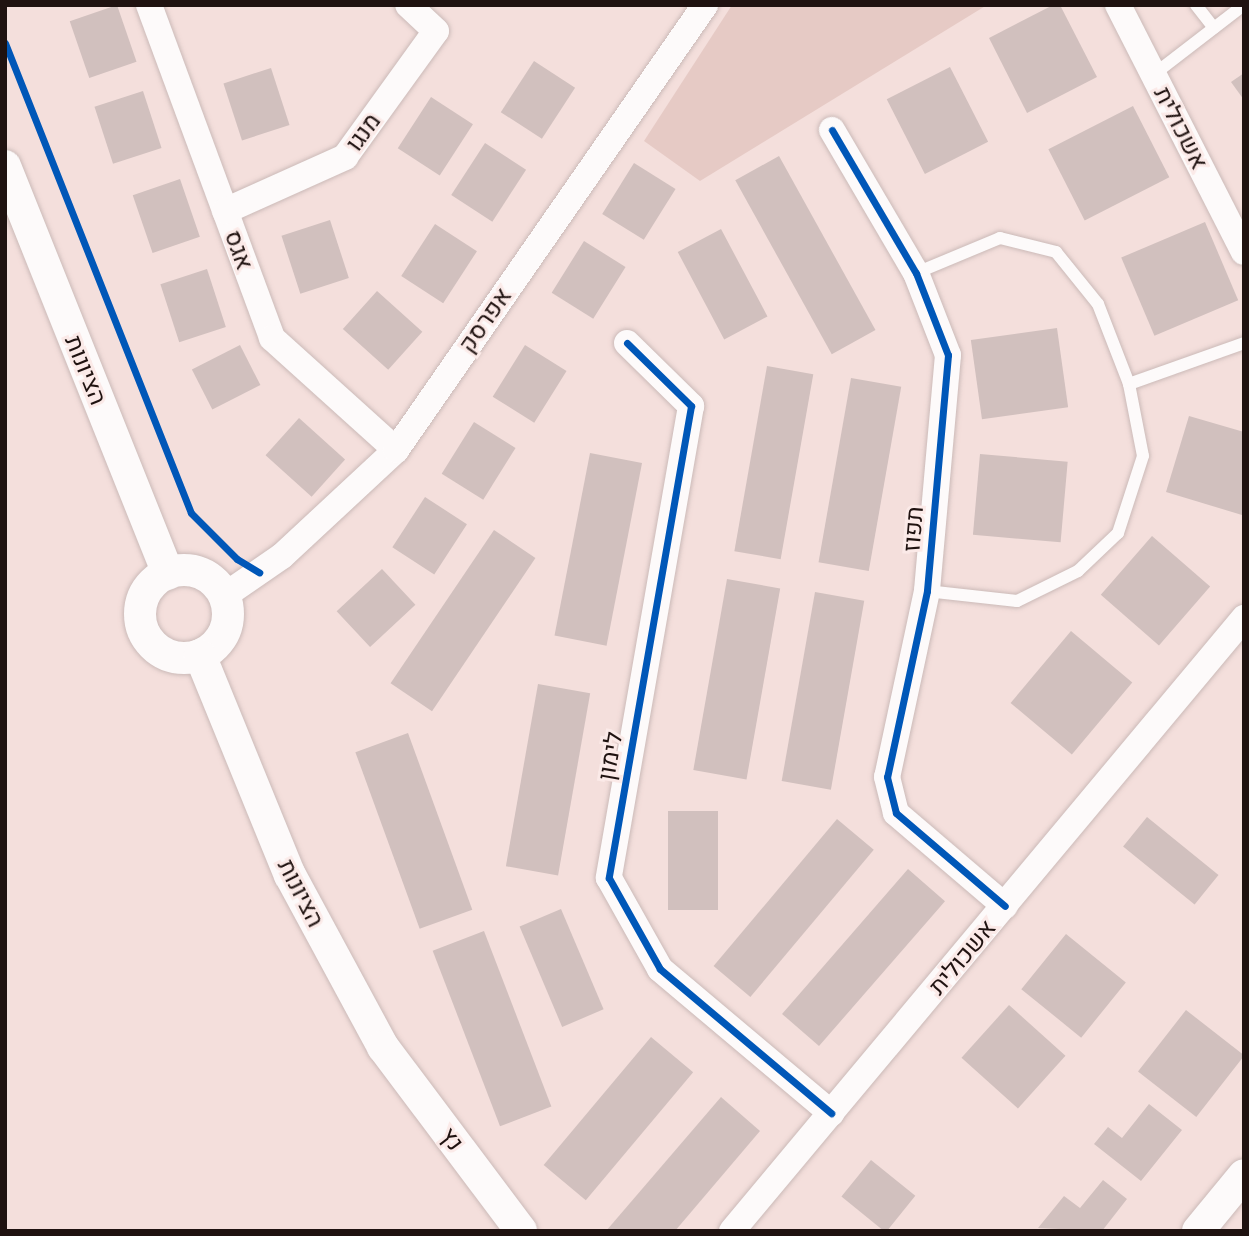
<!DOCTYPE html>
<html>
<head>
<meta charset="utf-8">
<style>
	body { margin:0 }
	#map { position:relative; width:1249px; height:1236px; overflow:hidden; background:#f4dfdc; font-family:Quicksand,Heebo,sans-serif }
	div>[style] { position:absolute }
	.green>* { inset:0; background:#e6cac5 }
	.building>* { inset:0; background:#d1c0be; transform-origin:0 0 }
	.roads { filter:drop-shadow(0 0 2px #cbbab8) drop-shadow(0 0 2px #cbbab8) }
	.service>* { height:12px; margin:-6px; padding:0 6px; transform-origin:6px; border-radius:6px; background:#fdfafa }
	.minor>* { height:26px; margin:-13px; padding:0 13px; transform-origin:13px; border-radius:13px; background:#fdfafa }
	.tertiary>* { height:32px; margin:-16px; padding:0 16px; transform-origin:16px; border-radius:16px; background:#fdfafa }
	.tertiary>.ring { margin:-16px; padding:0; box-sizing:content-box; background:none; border:32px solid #fdfafa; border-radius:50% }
	.cycleway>* { height:7px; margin:-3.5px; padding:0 3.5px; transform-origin:3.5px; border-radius:3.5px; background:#0057b8 }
	span { translate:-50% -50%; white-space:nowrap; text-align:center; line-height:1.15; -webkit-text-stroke:6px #fbeae8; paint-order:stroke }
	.street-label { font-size:24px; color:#1f1210 }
	.frame { position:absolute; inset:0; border:7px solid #1f1210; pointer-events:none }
</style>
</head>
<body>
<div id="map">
	<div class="green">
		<i style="clip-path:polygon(732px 5px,987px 5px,700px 181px,644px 141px)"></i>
	</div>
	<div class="building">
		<i style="left:117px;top:5px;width:60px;height:50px;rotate:71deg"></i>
		<i style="clip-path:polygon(1053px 5px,1060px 5px,1097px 77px,1027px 113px,989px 38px)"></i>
		<i style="left:534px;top:61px;width:49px;height:61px;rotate:33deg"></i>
		<i style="left:950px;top:67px;width:84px;height:71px;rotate:63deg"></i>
		<i style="left:271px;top:68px;width:60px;height:50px;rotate:72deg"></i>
		<i style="clip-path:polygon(1244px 73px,1244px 100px,1231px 82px)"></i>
		<i style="left:143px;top:91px;width:60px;height:51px;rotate:72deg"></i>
		<i style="left:431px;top:97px;width:50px;height:61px;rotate:33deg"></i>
		<i style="left:1133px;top:106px;width:80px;height:95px;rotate:63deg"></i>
		<i style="left:485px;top:143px;width:49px;height:62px;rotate:33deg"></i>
		<i style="left:779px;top:156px;width:199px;height:50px;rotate:61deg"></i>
		<i style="left:634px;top:163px;width:49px;height:60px;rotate:32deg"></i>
		<i style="left:180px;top:179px;width:61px;height:50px;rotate:71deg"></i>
		<i style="left:330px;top:220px;width:61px;height:51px;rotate:72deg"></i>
		<i style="left:1205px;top:222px;width:85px;height:91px;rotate:67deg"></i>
		<i style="left:435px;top:224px;width:50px;height:62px;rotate:33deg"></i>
		<i style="left:721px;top:229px;width:99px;height:49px;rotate:62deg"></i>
		<i style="left:584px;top:241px;width:49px;height:61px;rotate:32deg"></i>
		<i style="left:207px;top:269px;width:61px;height:49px;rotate:72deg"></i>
		<i style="left:377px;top:291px;width:61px;height:51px;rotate:42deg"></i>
		<i style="left:1057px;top:328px;width:80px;height:87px;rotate:82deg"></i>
		<i style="left:240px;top:345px;width:45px;height:54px;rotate:63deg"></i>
		<i style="left:525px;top:345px;width:49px;height:61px;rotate:32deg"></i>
		<i style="left:767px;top:366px;width:47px;height:188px;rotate:10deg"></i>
		<i style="left:851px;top:378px;width:51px;height:187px;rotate:10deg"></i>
		<i style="clip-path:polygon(1189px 416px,1244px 432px,1242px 515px,1166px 492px)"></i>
		<i style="left:299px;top:418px;width:62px;height:50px;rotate:42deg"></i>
		<i style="left:474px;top:422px;width:49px;height:61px;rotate:32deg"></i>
		<i style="left:590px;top:453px;width:53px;height:186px;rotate:11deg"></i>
		<i style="left:980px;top:454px;width:88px;height:81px;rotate:5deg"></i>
		<i style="left:425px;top:497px;width:50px;height:60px;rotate:33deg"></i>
		<i style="left:494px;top:530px;width:50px;height:185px;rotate:34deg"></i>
		<i style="left:1152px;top:536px;width:77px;height:78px;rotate:41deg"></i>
		<i style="left:382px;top:569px;width:49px;height:62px;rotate:47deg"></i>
		<i style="left:727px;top:579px;width:54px;height:194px;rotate:10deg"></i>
		<i style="left:815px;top:592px;width:50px;height:192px;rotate:10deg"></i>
		<i style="left:1071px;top:631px;width:80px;height:94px;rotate:40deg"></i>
		<i style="left:538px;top:684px;width:53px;height:185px;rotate:10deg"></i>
		<i style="left:408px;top:733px;width:188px;height:56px;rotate:70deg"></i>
		<i style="left:718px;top:811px;width:99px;height:50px;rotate:90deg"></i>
		<i style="left:1147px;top:817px;width:92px;height:38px;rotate:39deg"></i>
		<i style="left:837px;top:819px;width:48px;height:192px;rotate:40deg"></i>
		<i style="left:908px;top:869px;width:49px;height:192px;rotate:41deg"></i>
		<i style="left:561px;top:909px;width:109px;height:45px;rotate:67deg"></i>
		<i style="left:484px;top:931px;width:188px;height:55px;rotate:69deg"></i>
		<i style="left:1066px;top:934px;width:77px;height:71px;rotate:39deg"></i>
		<i style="left:1009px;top:1005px;width:76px;height:71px;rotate:42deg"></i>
		<i style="left:1186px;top:1010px;width:74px;height:78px;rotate:38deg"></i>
		<i style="left:651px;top:1037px;width:55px;height:167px;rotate:40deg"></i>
		<i style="clip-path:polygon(721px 1097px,760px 1131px,675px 1231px,606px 1231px)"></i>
		<i style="clip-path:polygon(1149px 1104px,1182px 1130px,1141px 1181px,1094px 1144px,1108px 1127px,1122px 1138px)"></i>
		<i style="left:871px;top:1160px;width:57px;height:47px;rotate:39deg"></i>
		<i style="clip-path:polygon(1103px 1180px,1127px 1199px,1102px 1231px,1038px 1228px,1064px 1196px,1080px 1208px)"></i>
	</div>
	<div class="roads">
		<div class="service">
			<i style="left:1196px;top:5px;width:29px;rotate:52deg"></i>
			<i style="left:1153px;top:75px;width:115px;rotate:-37.6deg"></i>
			<i style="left:916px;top:273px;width:91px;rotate:-22.6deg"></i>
			<i style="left:1000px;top:238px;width:58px;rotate:14deg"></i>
			<i style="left:1056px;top:252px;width:67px;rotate:51.1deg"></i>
			<i style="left:1098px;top:304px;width:86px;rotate:68.8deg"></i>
			<i style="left:1129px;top:384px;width:73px;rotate:79deg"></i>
			<i style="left:1143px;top:456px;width:81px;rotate:108deg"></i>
			<i style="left:1118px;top:533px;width:55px;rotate:136.5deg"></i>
			<i style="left:1078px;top:571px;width:68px;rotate:153.8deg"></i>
			<i style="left:1017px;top:601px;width:91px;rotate:-173.7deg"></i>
			<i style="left:1129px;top:384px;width:122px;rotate:-19.6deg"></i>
		</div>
		<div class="minor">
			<i style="left:149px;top:5px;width:355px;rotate:69.7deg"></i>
			<i style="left:272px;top:338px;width:167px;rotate:42.1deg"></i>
			<i style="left:1118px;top:5px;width:277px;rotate:63deg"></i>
			<i style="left:832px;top:130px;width:166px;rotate:59.6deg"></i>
			<i style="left:916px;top:273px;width:88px;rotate:68.7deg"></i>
			<i style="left:948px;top:355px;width:237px;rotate:95.1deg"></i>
			<i style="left:927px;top:591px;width:190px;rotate:102.1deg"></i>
			<i style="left:887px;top:777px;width:37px;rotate:76deg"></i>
			<i style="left:896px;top:813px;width:143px;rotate:40.5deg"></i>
			<i style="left:225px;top:211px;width:132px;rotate:-24.2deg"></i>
			<i style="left:345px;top:157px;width:155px;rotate:-54.2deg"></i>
			<i style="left:436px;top:31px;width:38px;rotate:-137deg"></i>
			<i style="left:627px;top:343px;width:90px;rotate:44.5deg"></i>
			<i style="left:691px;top:406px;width:479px;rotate:99.9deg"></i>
			<i style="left:609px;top:878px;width:104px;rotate:60.7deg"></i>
			<i style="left:660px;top:969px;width:224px;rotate:40.1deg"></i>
			<i style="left:224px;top:596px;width:70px;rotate:-34.6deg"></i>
			<i style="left:282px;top:556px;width:156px;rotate:-42.9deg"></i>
			<i style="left:396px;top:450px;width:542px;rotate:-55.22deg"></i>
			<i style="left:732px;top:1231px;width:799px;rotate:-50.13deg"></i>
		</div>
		<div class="tertiary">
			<i style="left:5px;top:166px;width:439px;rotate:68.2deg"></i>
			<i class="ring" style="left:140px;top:570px;width:56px;height:56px"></i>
			<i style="left:200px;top:655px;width:238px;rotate:67.8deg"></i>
			<i style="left:290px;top:875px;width:196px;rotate:61.6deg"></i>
			<i style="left:383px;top:1047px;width:230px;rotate:53.1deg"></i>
			<i style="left:1198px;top:1231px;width:72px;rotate:-50.6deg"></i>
		</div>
	</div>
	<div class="cycleway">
		<i style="left:5px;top:43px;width:505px;rotate:68.41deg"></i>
		<i style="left:191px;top:513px;width:65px;rotate:45deg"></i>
		<i style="left:237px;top:559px;width:26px;rotate:31deg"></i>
		<i style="left:832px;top:130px;width:166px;rotate:59.6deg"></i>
		<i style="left:916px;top:273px;width:88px;rotate:68.7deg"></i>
		<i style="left:948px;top:355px;width:237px;rotate:95.1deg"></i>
		<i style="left:927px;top:591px;width:190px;rotate:102.1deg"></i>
		<i style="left:887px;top:777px;width:37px;rotate:76deg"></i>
		<i style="left:896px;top:813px;width:143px;rotate:40.5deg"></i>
		<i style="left:627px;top:343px;width:90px;rotate:44.5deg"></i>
		<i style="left:691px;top:406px;width:479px;rotate:99.9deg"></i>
		<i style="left:609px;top:878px;width:104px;rotate:60.7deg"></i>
		<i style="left:660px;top:969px;width:224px;rotate:40.1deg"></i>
	</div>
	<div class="street-label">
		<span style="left:1181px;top:128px;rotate:63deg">אשכולית</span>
		<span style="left:363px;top:132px;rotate:-54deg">מנגו</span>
		<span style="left:239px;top:250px;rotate:70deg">אגס</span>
		<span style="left:485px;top:320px;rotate:-55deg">אפרסק</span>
		<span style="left:86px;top:370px;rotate:68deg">הציונות</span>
		<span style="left:913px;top:529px;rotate:-85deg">תפוז</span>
		<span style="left:610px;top:756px;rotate:-80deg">לימון</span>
		<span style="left:301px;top:893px;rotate:63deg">הציונות</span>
		<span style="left:962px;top:957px;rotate:-50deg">אשכולית</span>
		<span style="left:452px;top:1139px;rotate:53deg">נץ</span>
	</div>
	<div class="frame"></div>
</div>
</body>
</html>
